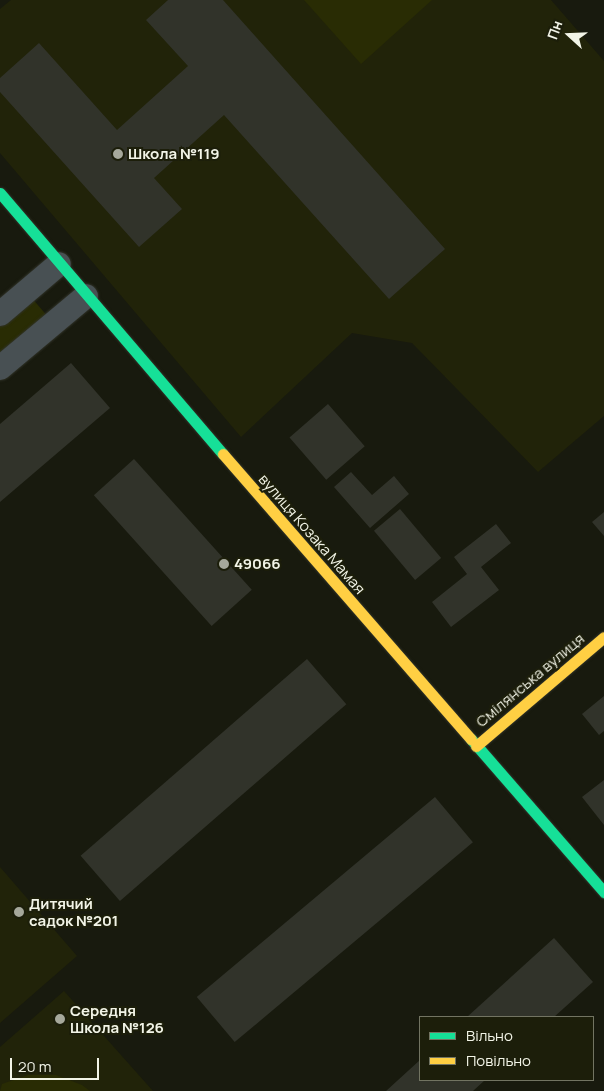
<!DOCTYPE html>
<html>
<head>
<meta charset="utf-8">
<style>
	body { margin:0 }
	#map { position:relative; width:604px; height:1091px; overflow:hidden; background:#181a0e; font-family:Manrope,sans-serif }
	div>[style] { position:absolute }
	.built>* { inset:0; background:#212309 }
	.green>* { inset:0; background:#292c04 }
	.building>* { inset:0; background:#31332a; transform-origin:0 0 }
	.roads { filter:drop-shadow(0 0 1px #313329) drop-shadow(0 0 1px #313329) }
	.street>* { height:24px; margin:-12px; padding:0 12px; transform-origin:12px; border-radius:12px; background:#485053 }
	.fast>* { height:11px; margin:-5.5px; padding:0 5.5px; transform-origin:5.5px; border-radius:5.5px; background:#16e098 }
	.slow>* { height:11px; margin:-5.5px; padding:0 5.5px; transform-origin:5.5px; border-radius:5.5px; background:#ffcf43 }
	.dots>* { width:14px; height:14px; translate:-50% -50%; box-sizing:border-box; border:2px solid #1c1e0a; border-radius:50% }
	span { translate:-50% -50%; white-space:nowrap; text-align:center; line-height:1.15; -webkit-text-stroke:4px #1c1e0a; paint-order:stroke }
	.poi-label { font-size:15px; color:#f2f4e7; font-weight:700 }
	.left { translate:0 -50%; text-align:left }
	.street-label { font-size:15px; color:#f2f4e7 }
	.legend { position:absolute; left:419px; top:1016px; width:175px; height:65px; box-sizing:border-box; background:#1c1e0a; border:1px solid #727462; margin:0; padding:6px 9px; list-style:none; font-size:15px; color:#f2f4e7 }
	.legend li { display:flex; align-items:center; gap:10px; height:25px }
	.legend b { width:25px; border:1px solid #727462 }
	.north { position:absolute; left:544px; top:10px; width:50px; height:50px; -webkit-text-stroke:4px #1c1e0a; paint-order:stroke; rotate:290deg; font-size:14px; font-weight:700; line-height:20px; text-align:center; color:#f2f4e7 }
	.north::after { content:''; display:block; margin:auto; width:18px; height:22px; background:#f2f4e7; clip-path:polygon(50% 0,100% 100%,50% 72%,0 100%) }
	.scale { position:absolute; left:10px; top:1058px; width:89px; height:22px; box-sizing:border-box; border:2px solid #f2f4e7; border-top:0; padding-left:6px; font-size:15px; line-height:18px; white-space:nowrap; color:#f2f4e7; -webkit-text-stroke:4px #1c1e0a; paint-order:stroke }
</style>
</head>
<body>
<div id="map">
	<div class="built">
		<i style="clip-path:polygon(11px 0,551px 0,604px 61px,604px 416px,538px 472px,412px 343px,352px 333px,241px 437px,0 153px,0 9px)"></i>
		<i style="clip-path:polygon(0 867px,77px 956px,0 1023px)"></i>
		<i style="clip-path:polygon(64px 991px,153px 1091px,0 1091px,0 1047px)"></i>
	</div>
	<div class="green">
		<i style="clip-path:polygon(304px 0,432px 0,361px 64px)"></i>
		<i style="clip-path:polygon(31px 297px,49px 318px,0 360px,0 323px)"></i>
		<i style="clip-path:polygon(28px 1075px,56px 1075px,82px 1085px,90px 1091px,0 1091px,2px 1084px)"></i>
	</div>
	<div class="building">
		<i style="clip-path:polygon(168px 0,223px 0,445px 249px,389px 299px,224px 115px,154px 178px,182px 209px,139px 247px,0 92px,0 78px,39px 43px,117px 130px,188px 66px,146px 20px)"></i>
		<i style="clip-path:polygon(71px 363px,110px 408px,0 502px,0 424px)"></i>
		<i style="left:328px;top:404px;width:56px;height:51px;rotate:49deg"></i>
		<i style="left:134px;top:459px;width:176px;height:54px;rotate:48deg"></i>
		<i style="clip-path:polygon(351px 472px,372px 495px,394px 476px,409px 494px,370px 528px,334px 487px)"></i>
		<i style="left:400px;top:509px;width:64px;height:34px;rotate:50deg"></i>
		<i style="clip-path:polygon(604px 512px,604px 536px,592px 522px)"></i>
		<i style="clip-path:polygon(496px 524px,511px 543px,481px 567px,499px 590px,451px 627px,432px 602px,467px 574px,454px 557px)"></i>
		<i style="left:307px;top:659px;width:60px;height:300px;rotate:49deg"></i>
		<i style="clip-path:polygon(604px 696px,604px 731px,599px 735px,582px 714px)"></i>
		<i style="clip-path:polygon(604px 780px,604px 825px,582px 797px)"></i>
		<i style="left:435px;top:797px;width:59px;height:311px;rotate:50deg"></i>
		<i style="clip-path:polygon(554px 938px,593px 982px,554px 1017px,467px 1017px)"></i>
		<i style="clip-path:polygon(420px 1060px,420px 1080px,485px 1080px,473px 1091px,386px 1091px)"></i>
	</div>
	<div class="roads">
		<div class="street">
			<i style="left:0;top:314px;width:77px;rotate:-40.3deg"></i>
			<i style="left:0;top:368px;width:112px;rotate:-39.9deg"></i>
		</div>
		<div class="fast">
			<i style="left:0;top:193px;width:343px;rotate:49.5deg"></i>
			<i style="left:471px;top:739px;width:203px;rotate:49deg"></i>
		</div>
		<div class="slow">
			<i style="left:223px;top:454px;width:378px;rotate:49deg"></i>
			<i style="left:476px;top:746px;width:168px;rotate:-40.4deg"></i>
		</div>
	</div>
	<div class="dots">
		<i style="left:118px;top:154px;background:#a6a89b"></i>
		<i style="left:224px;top:564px;background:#a6a89b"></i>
		<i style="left:19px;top:912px;background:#a6a89b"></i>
		<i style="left:60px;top:1019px;background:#a6a89b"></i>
	</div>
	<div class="poi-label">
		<span class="left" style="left:128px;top:154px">Школа №119</span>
		<span class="left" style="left:234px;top:564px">49066</span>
		<span class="left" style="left:29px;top:912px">Дитячий<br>садок №201</span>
		<span class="left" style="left:70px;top:1019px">Середня<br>Школа №126</span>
	</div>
	<div class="street-label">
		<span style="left:312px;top:534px;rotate:49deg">вулиця Козака Мамая</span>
		<span style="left:530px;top:680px;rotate:-40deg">Смілянська вулиця</span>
	</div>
	<ul class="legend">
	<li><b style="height:6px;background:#16e098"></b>Вільно</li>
	<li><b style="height:6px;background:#ffcf43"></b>Повільно</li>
	</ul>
	<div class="north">Пн</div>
	<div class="scale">20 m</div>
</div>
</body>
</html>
